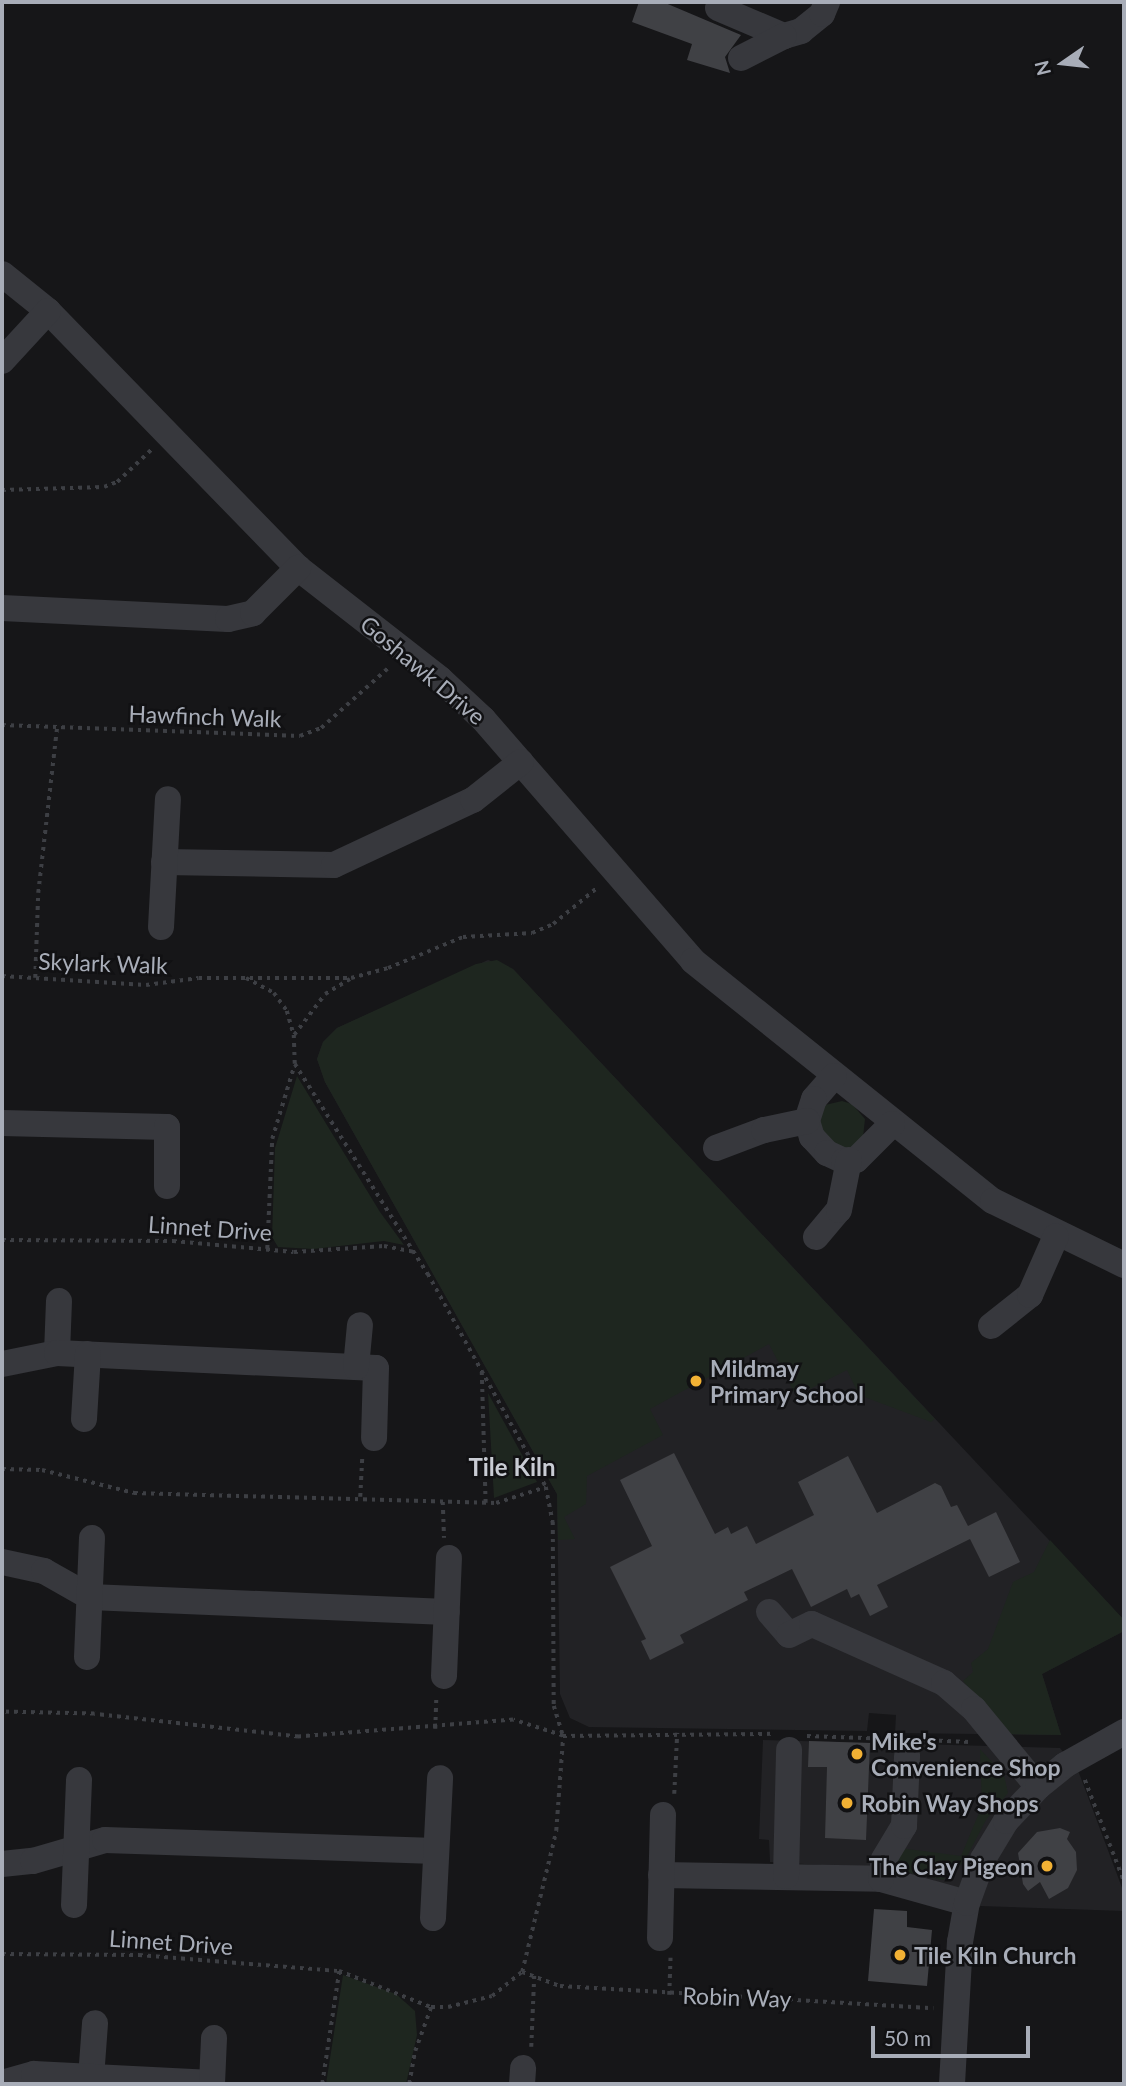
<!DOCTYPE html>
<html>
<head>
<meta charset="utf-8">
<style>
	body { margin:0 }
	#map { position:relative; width:1126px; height:2086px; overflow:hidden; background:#161618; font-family:Lato,sans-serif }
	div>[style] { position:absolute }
	.built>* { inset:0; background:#222225 }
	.green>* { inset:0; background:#1e261f }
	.building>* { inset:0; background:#404145 }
	.path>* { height:3.5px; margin-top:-1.75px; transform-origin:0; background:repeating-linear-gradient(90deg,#3d3f44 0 3.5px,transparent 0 8.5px) }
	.minor>* { height:26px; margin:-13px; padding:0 13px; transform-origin:13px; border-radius:13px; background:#37383d }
	.dots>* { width:19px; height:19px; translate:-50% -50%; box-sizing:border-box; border:4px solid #111113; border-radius:50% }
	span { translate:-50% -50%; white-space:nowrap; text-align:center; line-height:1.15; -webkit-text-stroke:5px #111113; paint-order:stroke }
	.street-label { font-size:23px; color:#a8adb8 }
	.poi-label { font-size:23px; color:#a8adb8; font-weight:700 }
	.left { translate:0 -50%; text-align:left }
	.right { translate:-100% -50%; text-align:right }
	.neighbourhood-label { font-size:24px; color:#c9ccd4; font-weight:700 }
	.frame { position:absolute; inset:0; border:4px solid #a8adb8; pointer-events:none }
	.north { position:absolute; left:1028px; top:28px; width:70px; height:70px; -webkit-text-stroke:5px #111113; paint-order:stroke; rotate:256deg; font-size:19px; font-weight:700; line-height:28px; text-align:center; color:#a8adb8 }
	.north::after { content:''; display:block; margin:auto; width:24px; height:32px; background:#a8adb8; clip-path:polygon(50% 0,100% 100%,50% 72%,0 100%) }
	.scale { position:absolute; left:871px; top:2026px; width:159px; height:32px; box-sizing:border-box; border:4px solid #a8adb8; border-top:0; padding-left:9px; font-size:21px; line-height:24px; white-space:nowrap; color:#a8adb8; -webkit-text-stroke:5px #111113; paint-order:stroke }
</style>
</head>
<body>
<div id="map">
	<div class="built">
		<i style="clip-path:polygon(488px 960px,513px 969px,1124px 1620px,1124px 1631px,1042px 1674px,1061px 1735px,895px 1733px,896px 1715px,869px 1713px,867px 1731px,589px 1727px,570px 1718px,560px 1694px,557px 1494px,325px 1082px,317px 1059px,323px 1042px,337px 1028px)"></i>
		<i style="clip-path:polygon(763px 1740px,1060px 1748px,1079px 1773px,1124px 1893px,1124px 1911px,980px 1906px,933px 1880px,891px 1869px,770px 1862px,769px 1840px,759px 1839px)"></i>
	</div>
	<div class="green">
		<i style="clip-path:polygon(497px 960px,513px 969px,935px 1419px,931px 1422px,859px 1395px,847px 1370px,796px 1396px,769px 1344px,650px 1409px,663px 1435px,587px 1476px,586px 1504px,564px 1517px,575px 1539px,558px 1540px,557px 1494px,325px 1082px,317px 1059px,323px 1042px,337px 1028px,476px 964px)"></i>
		<i style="clip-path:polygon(297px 1076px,380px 1212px,404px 1245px,384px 1241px,313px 1249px,278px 1247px,272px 1237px,275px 1148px)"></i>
		<i style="clip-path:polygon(842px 1101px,852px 1104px,865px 1119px,862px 1146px,837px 1149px,819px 1129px,820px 1113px,825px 1105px)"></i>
		<i style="clip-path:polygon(488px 1393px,537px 1482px,494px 1498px)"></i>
		<i style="clip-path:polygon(1050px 1540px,1124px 1620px,1124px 1631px,1042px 1674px,1061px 1735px,1009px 1734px,963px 1681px,973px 1672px,971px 1663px,988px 1649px,1013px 1582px,1034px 1572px)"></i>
		<i style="clip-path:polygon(980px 1749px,1004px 1775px,1008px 1793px,986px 1820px,964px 1862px,943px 1880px,891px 1869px,900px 1848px,961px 1856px,982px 1806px)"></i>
		<i style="clip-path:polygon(343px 1975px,396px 1994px,415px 2011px,417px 2035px,406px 2084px,326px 2084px)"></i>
	</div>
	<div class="building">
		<i style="clip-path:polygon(639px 2px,663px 2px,741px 35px,725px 57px,730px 73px,687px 60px,692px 44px,632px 22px)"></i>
		<i style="clip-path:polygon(674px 1453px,715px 1534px,728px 1527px,731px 1534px,747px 1526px,756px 1544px,814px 1515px,798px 1482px,848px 1456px,877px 1513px,935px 1483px,941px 1486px,951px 1507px,957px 1505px,968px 1526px,996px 1512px,1020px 1562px,989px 1577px,970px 1539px,877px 1585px,888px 1607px,870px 1616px,859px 1594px,851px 1598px,847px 1589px,811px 1607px,792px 1569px,744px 1592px,748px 1600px,680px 1635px,684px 1643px,650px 1660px,641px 1641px,646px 1639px,610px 1567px,652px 1546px,620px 1480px)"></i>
		<i style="clip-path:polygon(809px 1741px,870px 1743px,866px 1840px,825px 1838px,827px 1767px,808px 1767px)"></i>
		<i style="clip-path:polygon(1060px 1828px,1070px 1832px,1067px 1839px,1076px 1852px,1077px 1870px,1068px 1888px,1049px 1899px,1040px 1882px,1028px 1891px,1023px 1884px,1018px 1853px,1037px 1832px)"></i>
		<i style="clip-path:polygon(874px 1909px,907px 1911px,907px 1927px,932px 1930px,927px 1986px,868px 1981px)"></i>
	</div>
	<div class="path">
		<i style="left:2px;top:490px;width:102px;rotate:-1.7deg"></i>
		<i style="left:104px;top:487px;width:14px;rotate:-21deg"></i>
		<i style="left:117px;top:482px;width:48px;rotate:-43.3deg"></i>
		<i style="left:2px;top:725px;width:298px;rotate:2.1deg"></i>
		<i style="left:300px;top:736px;width:22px;rotate:-21deg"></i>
		<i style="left:321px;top:728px;width:90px;rotate:-41.8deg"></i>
		<i style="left:2px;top:976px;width:144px;rotate:3.6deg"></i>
		<i style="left:146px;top:985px;width:53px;rotate:-7.5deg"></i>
		<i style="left:199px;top:978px;width:152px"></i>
		<i style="left:351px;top:978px;width:38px;rotate:-15deg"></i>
		<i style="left:388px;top:968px;width:81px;rotate:-22.5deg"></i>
		<i style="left:463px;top:937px;width:69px;rotate:-3.3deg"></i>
		<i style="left:532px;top:933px;width:23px;rotate:-23deg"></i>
		<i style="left:553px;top:924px;width:58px;rotate:-39.4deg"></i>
		<i style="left:35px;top:978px;width:85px;rotate:-88deg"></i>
		<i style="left:38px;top:893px;width:167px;rotate:-83.5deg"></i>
		<i style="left:246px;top:978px;width:32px;rotate:28deg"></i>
		<i style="left:274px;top:993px;width:22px;rotate:54deg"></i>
		<i style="left:287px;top:1011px;width:25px;rotate:74deg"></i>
		<i style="left:294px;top:1035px;width:51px;rotate:-52.9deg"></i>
		<i style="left:325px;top:994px;width:29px;rotate:-31deg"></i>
		<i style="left:294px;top:1035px;width:29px;rotate:88deg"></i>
		<i style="left:295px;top:1064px;width:249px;rotate:57.7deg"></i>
		<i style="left:428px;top:1274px;width:244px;rotate:61deg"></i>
		<i style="left:2px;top:1240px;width:171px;rotate:0.3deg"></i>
		<i style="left:173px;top:1241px;width:121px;rotate:5.2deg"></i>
		<i style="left:294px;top:1252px;width:90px;rotate:-3.8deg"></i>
		<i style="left:384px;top:1246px;width:32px;rotate:11deg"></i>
		<i style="left:267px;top:1249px;width:110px;rotate:-87.4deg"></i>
		<i style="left:272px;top:1139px;width:76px;rotate:-73.2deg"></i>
		<i style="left:482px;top:1372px;width:131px;rotate:88.3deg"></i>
		<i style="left:2px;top:1469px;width:40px;rotate:1.4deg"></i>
		<i style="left:42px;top:1470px;width:95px;rotate:14deg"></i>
		<i style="left:134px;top:1493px;width:362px;rotate:1.6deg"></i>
		<i style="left:496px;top:1503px;width:52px;rotate:-17.7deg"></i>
		<i style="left:546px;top:1487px;width:36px;rotate:79deg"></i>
		<i style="left:553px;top:1522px;width:184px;rotate:89.7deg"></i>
		<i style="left:554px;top:1706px;width:31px;rotate:73deg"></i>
		<i style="left:563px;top:1736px;width:52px;rotate:-162.3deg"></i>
		<i style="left:513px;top:1720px;width:216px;rotate:175.5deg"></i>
		<i style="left:298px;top:1737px;width:205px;rotate:-173.6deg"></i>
		<i style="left:94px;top:1714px;width:92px;rotate:-178.8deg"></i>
		<i style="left:360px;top:1497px;width:40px;rotate:-87.1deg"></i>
		<i style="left:443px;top:1502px;width:36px;rotate:88deg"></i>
		<i style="left:435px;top:1729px;width:33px;rotate:-88deg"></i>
		<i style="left:807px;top:1736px;width:86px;rotate:2deg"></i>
		<i style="left:922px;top:1740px;width:48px;rotate:2.4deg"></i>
		<i style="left:1085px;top:1780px;width:108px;rotate:68.9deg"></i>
		<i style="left:674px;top:1794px;width:61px;rotate:-87.2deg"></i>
		<i style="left:2px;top:1954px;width:137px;rotate:0.4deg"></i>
		<i style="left:139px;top:1955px;width:201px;rotate:4.6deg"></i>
		<i style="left:339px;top:1971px;width:99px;rotate:21.4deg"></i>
		<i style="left:431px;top:2007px;width:17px"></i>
		<i style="left:448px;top:2007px;width:45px;rotate:-14deg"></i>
		<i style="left:492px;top:1996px;width:38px;rotate:-39deg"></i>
		<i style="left:522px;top:1972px;width:145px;rotate:-76.4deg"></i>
		<i style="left:556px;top:1831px;width:95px;rotate:-85.8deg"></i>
		<i style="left:563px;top:1736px;width:208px;rotate:-0.6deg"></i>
		<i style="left:522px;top:1972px;width:40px;rotate:20.2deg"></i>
		<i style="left:560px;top:1986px;width:374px;rotate:3.4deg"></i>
		<i style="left:669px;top:1995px;width:37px;rotate:-88deg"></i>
		<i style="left:531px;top:2047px;width:71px;rotate:-87.6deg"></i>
		<i style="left:322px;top:2084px;width:114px;rotate:-81.4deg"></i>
		<i style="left:409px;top:2084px;width:34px;rotate:-80deg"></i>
		<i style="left:415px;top:2051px;width:47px;rotate:-70deg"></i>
	</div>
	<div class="minor">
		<i style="left:718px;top:8px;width:72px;rotate:23deg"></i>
		<i style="left:784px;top:36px;width:18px;rotate:-16deg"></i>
		<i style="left:801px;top:31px;width:27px;rotate:-39deg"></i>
		<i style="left:822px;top:14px;width:13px;rotate:-67deg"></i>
		<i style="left:741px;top:58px;width:48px;rotate:-27.1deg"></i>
		<i style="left:2px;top:274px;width:59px;rotate:38.8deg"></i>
		<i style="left:48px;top:311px;width:359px;rotate:45.8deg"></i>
		<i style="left:298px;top:568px;width:180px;rotate:38deg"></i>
		<i style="left:440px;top:679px;width:59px;rotate:42.9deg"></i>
		<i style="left:483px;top:719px;width:320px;rotate:49deg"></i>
		<i style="left:693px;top:961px;width:384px;rotate:38.7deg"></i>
		<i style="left:993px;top:1201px;width:146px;rotate:26deg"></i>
		<i style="left:2px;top:361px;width:68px;rotate:-47.4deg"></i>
		<i style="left:2px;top:608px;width:226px;rotate:2.8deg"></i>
		<i style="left:228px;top:619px;width:26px;rotate:-13deg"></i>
		<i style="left:253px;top:613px;width:64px;rotate:-45deg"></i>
		<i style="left:164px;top:862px;width:170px;rotate:1deg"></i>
		<i style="left:334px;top:865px;width:153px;rotate:-25.1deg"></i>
		<i style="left:473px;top:800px;width:61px;rotate:-38.4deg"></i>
		<i style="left:161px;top:927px;width:128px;rotate:-86.9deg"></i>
		<i style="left:834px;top:1076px;width:30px;rotate:131deg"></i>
		<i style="left:814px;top:1099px;width:23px;rotate:108deg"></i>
		<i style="left:807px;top:1121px;width:17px;rotate:73deg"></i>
		<i style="left:812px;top:1137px;width:22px;rotate:47deg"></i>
		<i style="left:827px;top:1153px;width:19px;rotate:25deg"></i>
		<i style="left:844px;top:1161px;width:12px;rotate:-5deg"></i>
		<i style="left:856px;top:1160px;width:51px;rotate:-45deg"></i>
		<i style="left:2px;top:1123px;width:165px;rotate:1.4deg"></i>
		<i style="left:167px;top:1127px;width:59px;rotate:90deg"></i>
		<i style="left:716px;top:1148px;width:51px;rotate:-20.6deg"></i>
		<i style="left:764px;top:1130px;width:44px;rotate:-11.8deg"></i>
		<i style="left:816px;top:1237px;width:35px;rotate:-50deg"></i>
		<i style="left:839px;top:1210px;width:51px;rotate:-78.7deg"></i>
		<i style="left:991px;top:1326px;width:50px;rotate:-38.5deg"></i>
		<i style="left:1030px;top:1295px;width:64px;rotate:-66.2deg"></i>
		<i style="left:57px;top:1353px;width:52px;rotate:-87.8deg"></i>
		<i style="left:2px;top:1364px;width:56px;rotate:-11.3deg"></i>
		<i style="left:57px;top:1353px;width:319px;rotate:2.7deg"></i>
		<i style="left:376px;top:1368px;width:70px;rotate:91.6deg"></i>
		<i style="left:356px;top:1367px;width:42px;rotate:-84.6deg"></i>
		<i style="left:84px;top:1419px;width:65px;rotate:-86.5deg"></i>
		<i style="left:2px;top:1562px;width:43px;rotate:12.1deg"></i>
		<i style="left:44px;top:1571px;width:53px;rotate:29.5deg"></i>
		<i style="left:90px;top:1597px;width:357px;rotate:2.4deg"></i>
		<i style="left:769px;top:1612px;width:30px;rotate:49deg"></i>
		<i style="left:789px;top:1635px;width:25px;rotate:-26deg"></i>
		<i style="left:812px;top:1624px;width:145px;rotate:24.1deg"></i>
		<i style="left:944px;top:1683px;width:40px;rotate:41deg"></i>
		<i style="left:974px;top:1709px;width:101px;rotate:50.6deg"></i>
		<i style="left:87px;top:1657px;width:119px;rotate:-87.6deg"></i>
		<i style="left:444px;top:1676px;width:118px;rotate:-87.6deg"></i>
		<i style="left:2px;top:1864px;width:31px;rotate:-6deg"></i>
		<i style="left:33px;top:1861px;width:75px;rotate:-16.3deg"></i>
		<i style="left:105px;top:1840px;width:331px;rotate:1.9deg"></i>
		<i style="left:661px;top:1875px;width:220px;rotate:1deg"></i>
		<i style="left:881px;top:1879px;width:89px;rotate:15.6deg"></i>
		<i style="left:786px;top:1876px;width:126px;rotate:-88.6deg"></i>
		<i style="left:881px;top:1879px;width:20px;rotate:-81deg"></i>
		<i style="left:884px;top:1859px;width:39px;rotate:-59deg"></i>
		<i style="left:904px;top:1826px;width:70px;rotate:-87.5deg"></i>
		<i style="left:74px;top:1905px;width:125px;rotate:-87.7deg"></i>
		<i style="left:433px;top:1918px;width:140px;rotate:-87.1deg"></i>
		<i style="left:660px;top:1938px;width:123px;rotate:-88.6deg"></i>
		<i style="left:91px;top:2078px;width:55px;rotate:-85.8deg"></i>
		<i style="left:2px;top:2083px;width:33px;rotate:-16deg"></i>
		<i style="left:34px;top:2074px;width:178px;rotate:2.9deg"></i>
		<i style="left:212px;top:2084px;width:46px;rotate:-87.5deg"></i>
		<i style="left:522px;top:2084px;width:16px;rotate:-86deg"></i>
		<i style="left:952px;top:2084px;width:142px;rotate:-86.8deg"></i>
		<i style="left:960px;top:1942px;width:40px;rotate:-80deg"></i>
		<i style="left:967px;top:1903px;width:47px;rotate:-70deg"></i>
		<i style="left:983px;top:1859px;width:44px;rotate:-58.8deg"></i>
		<i style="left:1006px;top:1821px;width:47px;rotate:-46.7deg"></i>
		<i style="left:1038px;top:1787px;width:35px;rotate:-39deg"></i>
		<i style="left:1065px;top:1765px;width:68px;rotate:-29.2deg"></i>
	</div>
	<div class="dots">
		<i style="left:696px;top:1381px;background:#f2b134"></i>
		<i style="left:857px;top:1754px;background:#f2b134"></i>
		<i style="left:847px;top:1803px;background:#f2b134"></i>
		<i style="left:1047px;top:1866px;background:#f2b134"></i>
		<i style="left:900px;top:1955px;background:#f2b134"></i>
	</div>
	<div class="street-label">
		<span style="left:423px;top:670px;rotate:40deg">Goshawk Drive</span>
		<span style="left:205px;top:716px;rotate:2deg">Hawfinch Walk</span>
		<span style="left:103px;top:963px;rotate:2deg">Skylark Walk</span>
		<span style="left:210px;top:1228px;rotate:4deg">Linnet Drive</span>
		<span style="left:171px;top:1942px;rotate:4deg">Linnet Drive</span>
		<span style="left:737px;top:1997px;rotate:2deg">Robin Way</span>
	</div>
	<div class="poi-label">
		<span class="left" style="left:710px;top:1381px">Mildmay<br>Primary School</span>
		<span class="left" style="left:871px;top:1754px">Mike's<br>Convenience Shop</span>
		<span class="left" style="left:861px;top:1803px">Robin Way Shops</span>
		<span class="right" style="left:1033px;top:1866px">The Clay Pigeon</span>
		<span class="left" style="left:914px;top:1955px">Tile Kiln Church</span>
	</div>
	<div class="neighbourhood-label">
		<span style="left:512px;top:1467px">Tile Kiln</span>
	</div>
	<div class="frame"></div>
	<div class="north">N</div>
	<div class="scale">50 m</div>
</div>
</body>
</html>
